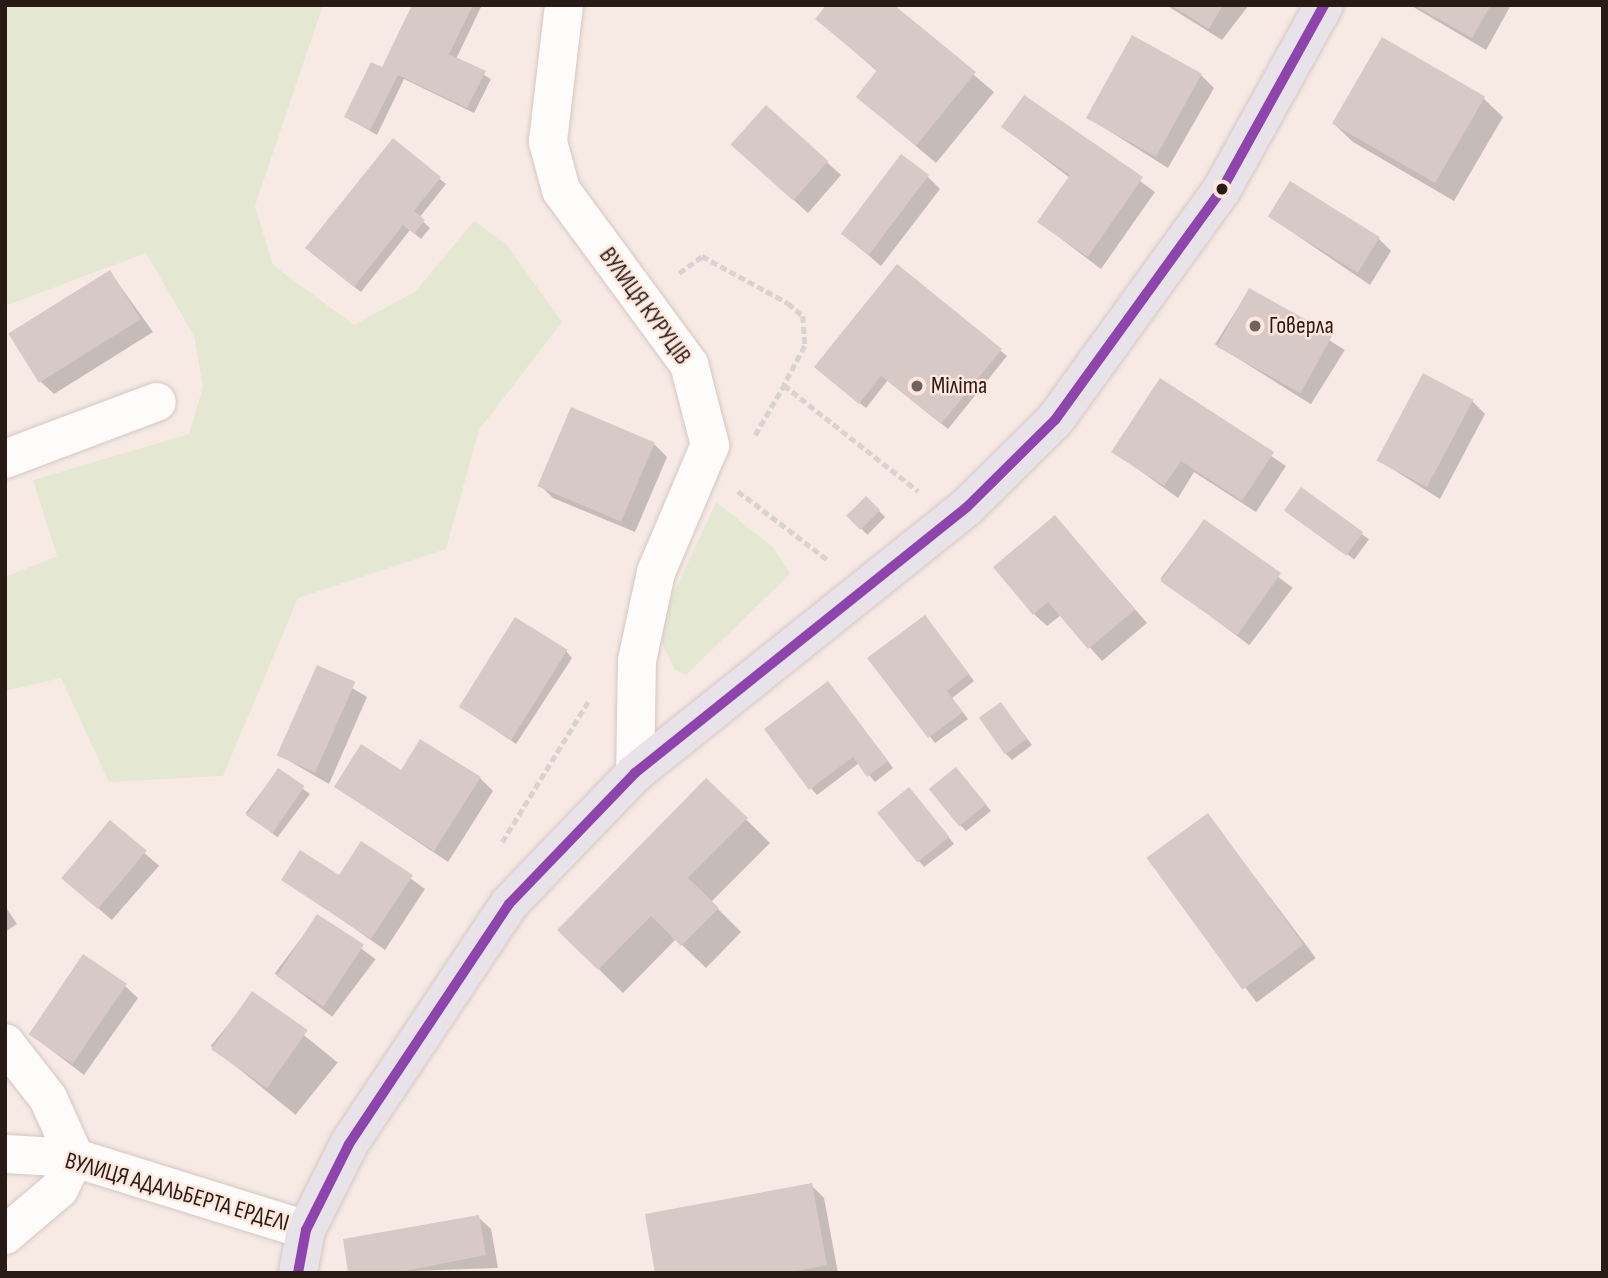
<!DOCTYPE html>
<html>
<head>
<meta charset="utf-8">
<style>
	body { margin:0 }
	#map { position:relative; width:1608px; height:1278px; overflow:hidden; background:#f7eae5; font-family:"Sofia Sans Condensed",sans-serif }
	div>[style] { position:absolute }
	.green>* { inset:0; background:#e4e8d3 }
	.shadow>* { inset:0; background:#0003; transform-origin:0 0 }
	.building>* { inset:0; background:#d7c9c6; transform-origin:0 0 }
	.path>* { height:4.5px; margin-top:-2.25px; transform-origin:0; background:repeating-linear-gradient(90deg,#d8d3d1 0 7px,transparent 0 10.5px) }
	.roads { filter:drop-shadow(0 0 2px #d5c7c2) drop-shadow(0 0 2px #d5c7c2) }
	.minor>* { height:38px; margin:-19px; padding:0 19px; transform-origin:19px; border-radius:19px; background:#fefcfb }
	.trunk>* { height:38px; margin:-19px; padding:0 19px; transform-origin:19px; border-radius:19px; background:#e8e2e9 }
	.bus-1>* { height:10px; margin:-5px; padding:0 5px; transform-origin:5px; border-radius:5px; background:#8e44ad }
	.dots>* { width:19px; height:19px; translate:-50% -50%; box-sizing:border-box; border:4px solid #ffe7dd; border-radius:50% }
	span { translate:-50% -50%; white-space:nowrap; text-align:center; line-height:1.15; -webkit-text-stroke:5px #ffe7dd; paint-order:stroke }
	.street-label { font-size:24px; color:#281b15 }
	.poi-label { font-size:24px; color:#281b15 }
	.left { translate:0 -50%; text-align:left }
	.frame { position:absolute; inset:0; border:7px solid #281b15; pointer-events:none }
</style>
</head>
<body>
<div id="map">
	<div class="green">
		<i style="clip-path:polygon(5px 5px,323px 5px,255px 206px,273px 265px,354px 325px,416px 291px,474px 221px,506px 244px,562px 322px,479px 430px,446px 549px,298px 598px,223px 776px,109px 782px,61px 678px,5px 691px,5px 577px,57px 556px,33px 480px,189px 434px,203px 387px,194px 336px,146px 253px,5px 306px)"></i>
		<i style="clip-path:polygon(716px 502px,774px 548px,790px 574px,686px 675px,675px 670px,663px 645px,662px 619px)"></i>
	</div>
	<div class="shadow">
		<i style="clip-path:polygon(414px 5px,482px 5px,456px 59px,491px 79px,474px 113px,404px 79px,377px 135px,346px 117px,383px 69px)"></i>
		<i style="clip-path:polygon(891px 5px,994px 92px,936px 163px,858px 97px,878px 72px,817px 19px)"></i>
		<i style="clip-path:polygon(1166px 5px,1249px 5px,1222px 40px)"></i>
		<i style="clip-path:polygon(1410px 5px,1511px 5px,1486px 50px)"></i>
		<i style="clip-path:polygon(1383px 40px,1484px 99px,1503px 117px,1454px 201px,1353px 142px,1334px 124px)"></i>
		<i style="clip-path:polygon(1201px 75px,1214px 88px,1168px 168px,1087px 117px)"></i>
		<i style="clip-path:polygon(1025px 97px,1155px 192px,1101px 269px,1039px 222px,1070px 178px,1003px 127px)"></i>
		<i style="clip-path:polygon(766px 107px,841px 175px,808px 213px,746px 157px)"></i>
		<i style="clip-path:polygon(393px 141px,446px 184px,419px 218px,430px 228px,421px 239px,410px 230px,361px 292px,313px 254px)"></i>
		<i style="clip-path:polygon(927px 176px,940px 189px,881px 266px,842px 233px)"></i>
		<i style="clip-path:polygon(1270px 217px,1378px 238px,1391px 251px,1370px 285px)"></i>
		<i style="clip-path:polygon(897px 267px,1007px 356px,948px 429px,888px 380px,866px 408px,822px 373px)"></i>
		<i style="clip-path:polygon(110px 272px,153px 332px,54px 394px,41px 382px)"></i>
		<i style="left:1249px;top:290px;width:113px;height:64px;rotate:32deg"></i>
		<i style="clip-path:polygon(1160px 381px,1286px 466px,1256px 512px,1194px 472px,1178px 498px,1114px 452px)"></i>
		<i style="clip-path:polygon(1472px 401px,1485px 414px,1440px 499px,1378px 460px)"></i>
		<i style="clip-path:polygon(654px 444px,667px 457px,635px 532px,553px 498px,540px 485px)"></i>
		<i style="left:1301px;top:490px;width:84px;height:25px;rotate:36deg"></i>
		<i style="left:866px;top:498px;width:27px;height:25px;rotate:45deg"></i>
		<i style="clip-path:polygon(1055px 517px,1147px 623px,1102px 661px,1061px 615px,1047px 626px,1034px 614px)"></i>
		<i style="left:1204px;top:521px;width:111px;height:72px;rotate:37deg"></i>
		<i style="clip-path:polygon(931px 624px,974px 681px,952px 698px,968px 719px,935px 743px,870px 658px)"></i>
		<i style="clip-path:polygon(566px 651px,572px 658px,516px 744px,460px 706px)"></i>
		<i style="clip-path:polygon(317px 667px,367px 697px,329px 784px,279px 755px)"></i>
		<i style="clip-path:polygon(834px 690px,893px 768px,875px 782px,859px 763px,817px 795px,811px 788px)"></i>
		<i style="clip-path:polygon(1001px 704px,1032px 745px,1012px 760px,1006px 754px)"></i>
		<i style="left:278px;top:770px;width:40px;height:54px;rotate:37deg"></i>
		<i style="clip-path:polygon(402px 772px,480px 778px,493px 791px,448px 862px,336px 787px)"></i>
		<i style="clip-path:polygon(962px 775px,991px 811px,966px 831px,960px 825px)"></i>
		<i style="clip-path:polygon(706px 780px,770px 843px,711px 902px,741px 932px,706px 968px,676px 939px,623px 993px,559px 930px)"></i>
		<i style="clip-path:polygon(915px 795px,954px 844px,924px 867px,879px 813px)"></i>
		<i style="left:1208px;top:815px;width:179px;height:74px;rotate:53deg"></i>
		<i style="left:110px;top:823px;width:65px;height:72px;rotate:41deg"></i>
		<i style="clip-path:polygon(362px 843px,425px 889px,385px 950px,284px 879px,339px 878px)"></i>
		<i style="clip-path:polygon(5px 906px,17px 924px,5px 932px)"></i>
		<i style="left:318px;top:916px;width:72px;height:72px;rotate:37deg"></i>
		<i style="clip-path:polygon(125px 986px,138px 998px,84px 1075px,29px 1033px)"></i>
		<i style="left:253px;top:994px;width:109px;height:67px;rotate:39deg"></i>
		<i style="clip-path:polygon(811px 1185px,824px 1198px,838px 1273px,657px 1273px)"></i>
		<i style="clip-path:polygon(478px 1217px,491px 1229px,498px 1268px,350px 1273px)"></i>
	</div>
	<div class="building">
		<i style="clip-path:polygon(412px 5px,473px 5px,449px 54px,486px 71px,467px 108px,398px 75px,370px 130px,344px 117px,371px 62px,382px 67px)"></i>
		<i style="clip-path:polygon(826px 5px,894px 5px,976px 72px,916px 146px,856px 97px,877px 70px,815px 19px)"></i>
		<i style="clip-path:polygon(1171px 5px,1223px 5px,1209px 29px)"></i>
		<i style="clip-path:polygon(1414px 5px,1491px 5px,1472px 38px)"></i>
		<i style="left:1132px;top:35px;width:80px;height:95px;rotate:29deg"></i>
		<i style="left:1382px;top:37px;width:119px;height:100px;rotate:30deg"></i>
		<i style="clip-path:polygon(1024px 95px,1143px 177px,1088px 257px,1037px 222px,1070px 175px,1001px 127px)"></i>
		<i style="left:766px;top:105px;width:84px;height:53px;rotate:42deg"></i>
		<i style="clip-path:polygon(393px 138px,441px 177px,414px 211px,425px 220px,414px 234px,403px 225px,354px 287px,305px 248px)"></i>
		<i style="left:901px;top:154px;width:35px;height:100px;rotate:37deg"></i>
		<i style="left:1290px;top:181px;width:106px;height:42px;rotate:32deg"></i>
		<i style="clip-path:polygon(897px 264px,1002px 349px,941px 424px,881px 376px,859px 404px,814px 367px)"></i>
		<i style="left:110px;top:270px;width:58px;height:120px;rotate:58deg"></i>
		<i style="left:1249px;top:288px;width:96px;height:67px;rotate:29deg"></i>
		<i style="left:1423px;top:373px;width:57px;height:99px;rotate:28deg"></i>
		<i style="clip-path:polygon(1160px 378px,1274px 452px,1242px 501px,1181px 461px,1164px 486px,1111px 452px)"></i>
		<i style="left:571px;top:407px;width:91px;height:86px;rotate:23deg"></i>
		<i style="left:1301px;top:487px;width:77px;height:29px;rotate:36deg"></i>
		<i style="left:866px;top:496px;width:20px;height:28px;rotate:45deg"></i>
		<i style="clip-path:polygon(1055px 515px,1135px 610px,1088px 649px,1048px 602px,1033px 615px,993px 567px)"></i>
		<i style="left:1204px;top:519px;width:94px;height:76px;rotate:35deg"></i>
		<i style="clip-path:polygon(925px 615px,969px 674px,947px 691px,963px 712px,928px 738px,867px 658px)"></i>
		<i style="left:515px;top:617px;width:62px;height:106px;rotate:32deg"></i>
		<i style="left:317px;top:665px;width:42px;height:99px;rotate:24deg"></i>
		<i style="clip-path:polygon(828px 681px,888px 761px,867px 777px,853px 757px,809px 790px,764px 729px)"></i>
		<i style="left:1001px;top:702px;width:45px;height:27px;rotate:55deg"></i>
		<i style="clip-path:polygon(420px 739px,481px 777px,434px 851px,334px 787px,361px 744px,401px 770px)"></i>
		<i style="left:956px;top:767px;width:48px;height:35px;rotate:51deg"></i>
		<i style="left:278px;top:768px;width:32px;height:57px;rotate:34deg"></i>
		<i style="clip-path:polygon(706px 778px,748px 818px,688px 878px,719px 908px,681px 946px,651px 916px,598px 970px,557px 930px)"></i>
		<i style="left:909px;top:787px;width:64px;height:41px;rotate:51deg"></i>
		<i style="left:1208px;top:813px;width:163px;height:76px;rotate:54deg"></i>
		<i style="left:110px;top:820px;width:48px;height:76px;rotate:40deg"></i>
		<i style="clip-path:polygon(361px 841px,413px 875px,371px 939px,281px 880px,300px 850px,339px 875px)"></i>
		<i style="left:317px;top:914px;width:56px;height:74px;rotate:33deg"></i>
		<i style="left:83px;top:954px;width:53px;height:97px;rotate:34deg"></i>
		<i style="left:252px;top:991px;width:68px;height:71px;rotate:35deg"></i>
		<i style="clip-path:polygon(812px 1183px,827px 1265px,786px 1273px,655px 1273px,645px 1214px)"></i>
		<i style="clip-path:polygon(479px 1215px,486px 1255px,395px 1273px,348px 1273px,343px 1239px)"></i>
	</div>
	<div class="path">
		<i style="left:679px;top:273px;width:29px;rotate:-36deg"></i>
		<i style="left:702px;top:256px;width:98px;rotate:28.7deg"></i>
		<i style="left:788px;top:303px;width:20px;rotate:41deg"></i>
		<i style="left:803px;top:316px;width:30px;rotate:86deg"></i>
		<i style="left:805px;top:346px;width:44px;rotate:118.3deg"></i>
		<i style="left:784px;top:385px;width:171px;rotate:38.3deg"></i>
		<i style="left:755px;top:435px;width:58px;rotate:-59.9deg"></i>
		<i style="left:738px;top:491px;width:113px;rotate:37.5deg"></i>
		<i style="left:502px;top:842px;width:167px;rotate:-58.5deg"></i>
	</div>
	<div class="roads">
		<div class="minor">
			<i style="left:564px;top:5px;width:138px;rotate:96.7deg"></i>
			<i style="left:548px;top:142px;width:50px;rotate:74.8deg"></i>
			<i style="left:561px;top:190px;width:216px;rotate:53.7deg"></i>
			<i style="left:689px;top:364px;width:84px;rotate:75.5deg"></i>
			<i style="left:710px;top:445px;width:138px;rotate:113deg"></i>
			<i style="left:656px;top:572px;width:91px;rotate:102.1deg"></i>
			<i style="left:637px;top:661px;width:112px;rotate:91deg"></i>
			<i style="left:5px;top:459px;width:162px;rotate:-20.6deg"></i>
			<i style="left:5px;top:1043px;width:70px;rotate:52deg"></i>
			<i style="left:48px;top:1098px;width:66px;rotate:65.8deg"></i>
			<i style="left:5px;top:1154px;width:70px;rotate:3.3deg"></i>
			<i style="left:75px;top:1158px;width:242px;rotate:17.3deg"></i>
			<i style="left:5px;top:1235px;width:71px;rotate:-40.4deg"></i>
			<i style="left:59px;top:1189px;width:35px;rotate:-63deg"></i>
		</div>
		<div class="trunk">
			<i style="left:298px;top:1273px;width:44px;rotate:-79.5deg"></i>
			<i style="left:306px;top:1230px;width:96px;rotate:-63.4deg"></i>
			<i style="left:349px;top:1144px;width:288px;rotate:-56.3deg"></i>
			<i style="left:509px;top:904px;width:182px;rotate:-46.1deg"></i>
			<i style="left:635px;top:773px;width:425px;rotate:-38.7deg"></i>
			<i style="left:967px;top:507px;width:124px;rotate:-44.7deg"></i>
			<i style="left:1055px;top:420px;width:283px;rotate:-54.1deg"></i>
			<i style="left:1221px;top:191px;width:213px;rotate:-61deg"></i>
		</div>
	</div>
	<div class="bus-1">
		<i style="left:298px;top:1273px;width:44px;rotate:-79.5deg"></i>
		<i style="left:306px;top:1230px;width:96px;rotate:-63.4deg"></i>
		<i style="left:349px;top:1144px;width:288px;rotate:-56.3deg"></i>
		<i style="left:509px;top:904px;width:182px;rotate:-46.1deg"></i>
		<i style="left:635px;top:773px;width:425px;rotate:-38.7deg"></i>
		<i style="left:967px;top:507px;width:124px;rotate:-44.7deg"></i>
		<i style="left:1055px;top:420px;width:283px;rotate:-54.1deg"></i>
		<i style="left:1221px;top:191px;width:213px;rotate:-61deg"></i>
	</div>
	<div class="dots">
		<i style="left:1222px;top:189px;background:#281b15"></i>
		<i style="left:1255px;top:326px;background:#70635e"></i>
		<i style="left:917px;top:386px;background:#70635e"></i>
	</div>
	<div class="street-label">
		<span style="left:645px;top:306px;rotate:54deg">ВУЛИЦЯ КУРУЦІВ</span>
		<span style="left:177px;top:1192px;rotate:16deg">ВУЛИЦЯ АДАЛЬБЕРТА ЕРДЕЛІ</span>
	</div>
	<div class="poi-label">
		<span class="left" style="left:1269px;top:326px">Говерла</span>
		<span class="left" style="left:931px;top:386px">Міліта</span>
	</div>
	<div class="frame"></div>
</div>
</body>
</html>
